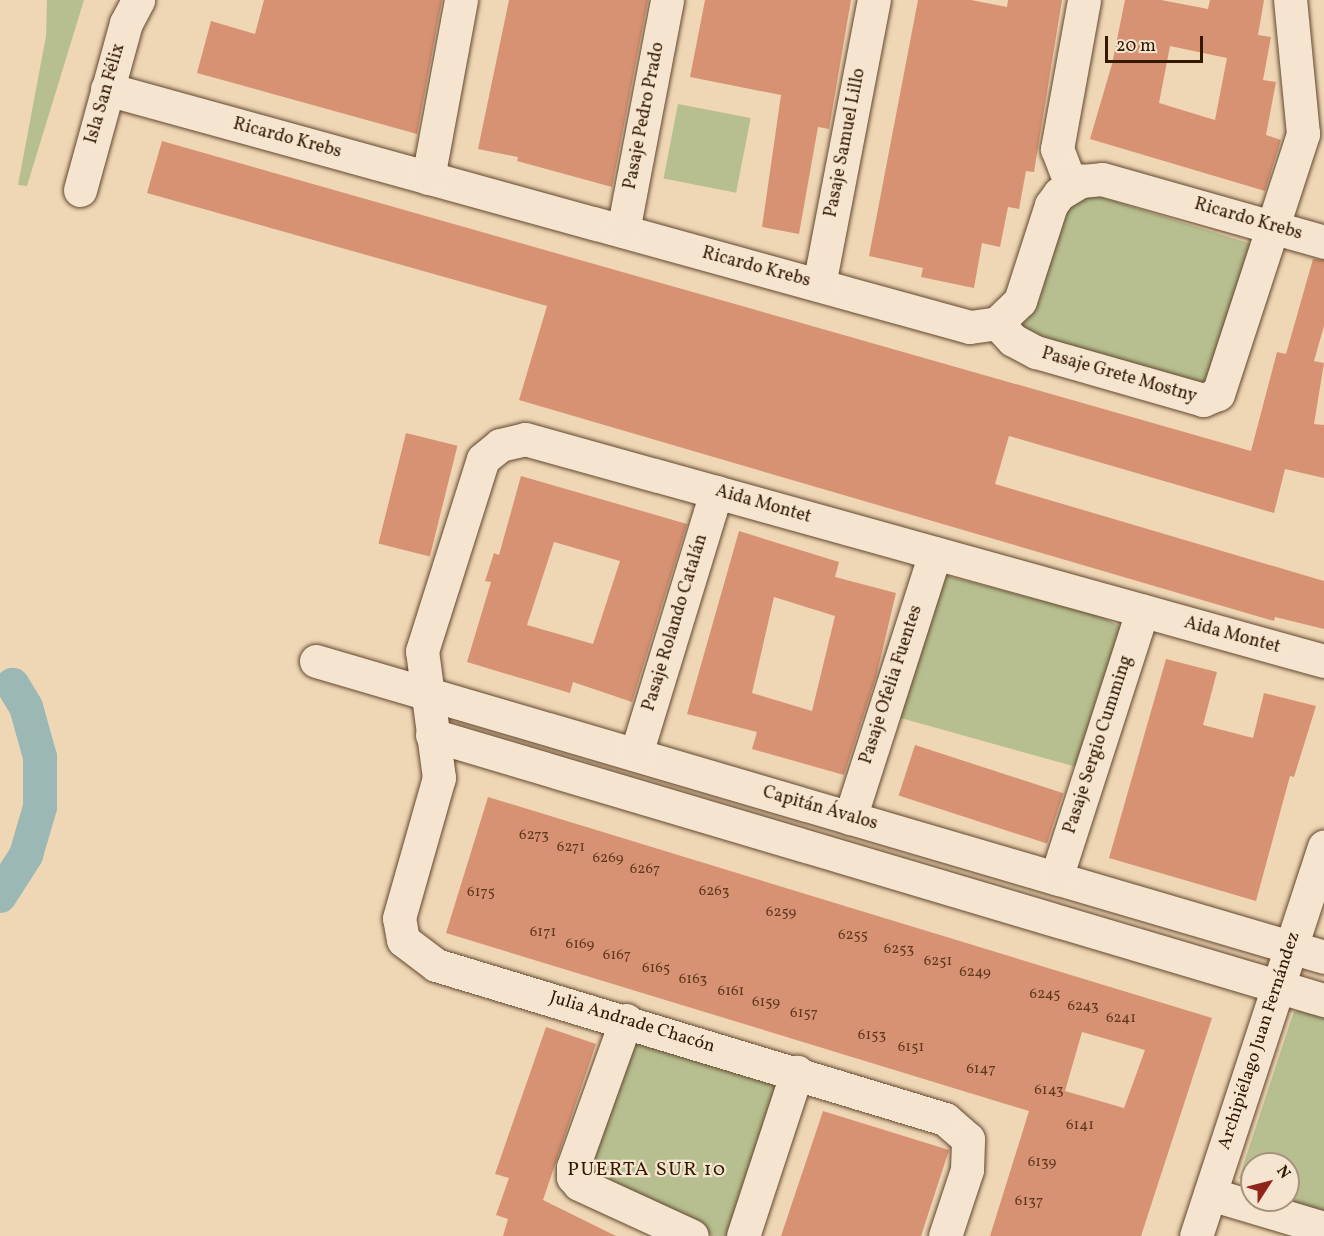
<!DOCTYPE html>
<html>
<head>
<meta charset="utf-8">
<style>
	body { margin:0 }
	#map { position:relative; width:1324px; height:1236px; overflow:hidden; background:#efd7b6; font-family:Vollkorn,serif }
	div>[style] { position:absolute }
	.green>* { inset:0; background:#b7bf90; transform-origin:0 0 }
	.canal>* { height:34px; margin:-17px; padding:0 17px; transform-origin:17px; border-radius:17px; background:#9bb8b5 }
	.building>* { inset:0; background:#d79273; transform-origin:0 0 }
	.roads { filter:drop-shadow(0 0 2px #63482e) drop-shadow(0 0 2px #63482e) }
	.minor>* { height:33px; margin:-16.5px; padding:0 16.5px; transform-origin:16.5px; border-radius:16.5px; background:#f5e5d0 }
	span { translate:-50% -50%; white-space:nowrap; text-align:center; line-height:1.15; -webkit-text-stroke:4.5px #f5e5d0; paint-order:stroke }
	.number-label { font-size:15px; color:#5d371e }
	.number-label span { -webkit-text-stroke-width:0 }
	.street-label { font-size:18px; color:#341901 }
	.neighbourhood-label { font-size:20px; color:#341901; letter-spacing:1.5px }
	.north { position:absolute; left:1240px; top:1152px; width:60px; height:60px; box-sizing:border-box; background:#f5e5d0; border:2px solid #a8937d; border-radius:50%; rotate:54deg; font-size:16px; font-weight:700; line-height:24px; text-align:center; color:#341901 }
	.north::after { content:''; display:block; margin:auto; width:21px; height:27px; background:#8f2418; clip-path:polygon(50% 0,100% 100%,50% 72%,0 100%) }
	.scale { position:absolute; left:1105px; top:36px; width:98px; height:27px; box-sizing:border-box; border:3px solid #341901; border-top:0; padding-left:8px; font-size:18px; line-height:21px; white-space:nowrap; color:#341901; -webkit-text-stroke:4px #f5e5d0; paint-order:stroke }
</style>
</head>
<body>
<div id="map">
	<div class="green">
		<i style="clip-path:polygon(47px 0,84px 0,27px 186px,18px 185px,46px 36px)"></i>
		<i style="left:678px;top:104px;width:74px;height:76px;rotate:11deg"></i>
		<i style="clip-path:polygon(1085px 196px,1097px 196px,1255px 245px,1210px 387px,1025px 335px,1022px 325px,1039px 301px,1066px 208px)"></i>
		<i style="clip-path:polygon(944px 575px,1098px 615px,1119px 626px,1121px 632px,1080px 768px,890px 715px)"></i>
		<i style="clip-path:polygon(1299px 1011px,1324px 1018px,1324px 1218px,1261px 1200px,1288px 1200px,1288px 1164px,1252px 1164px,1252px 1195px,1239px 1178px,1290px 1023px,1294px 1012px)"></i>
		<i style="clip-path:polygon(633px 1041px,774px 1084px,777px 1088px,731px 1236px,712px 1236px,585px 1178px)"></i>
	</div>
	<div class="canal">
		<i style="left:0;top:896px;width:49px;rotate:-57.6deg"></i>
		<i style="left:26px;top:855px;width:50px;rotate:-73.7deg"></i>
		<i style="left:40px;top:807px;width:50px;rotate:-90deg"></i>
		<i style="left:40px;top:757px;width:52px;rotate:-105.6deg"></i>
		<i style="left:26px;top:707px;width:26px;rotate:-121deg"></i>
	</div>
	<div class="building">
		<i style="clip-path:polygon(264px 0,442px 0,417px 134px,197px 73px,211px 21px,255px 34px)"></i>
		<i style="clip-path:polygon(509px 0,648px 0,612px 187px,517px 161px,518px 157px,478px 149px)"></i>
		<i style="clip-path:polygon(705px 0,851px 0,829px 129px,818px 127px,799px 234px,762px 227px,781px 95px,690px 77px)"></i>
		<i style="clip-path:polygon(918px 0,971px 0,1007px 7px,1008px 0,1062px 0,1034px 172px,1026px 171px,1019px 209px,1008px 207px,1000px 247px,982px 243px,974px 288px,921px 277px,923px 268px,869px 256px)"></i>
		<i style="clip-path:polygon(evenodd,1125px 0,1161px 0,1208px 9px,1210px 0,1264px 0,1258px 35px,1271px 37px,1263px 80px,1276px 82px,1266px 135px,1281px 140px,1265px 191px,1090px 139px,1112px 64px,1125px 0,1170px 46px,1227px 58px,1215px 120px,1159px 103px,1170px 46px)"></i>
		<i style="clip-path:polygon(162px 141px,1251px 451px,1277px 352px,1286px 354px,1313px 259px,1324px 260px,1324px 326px,1314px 361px,1324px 363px,1314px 424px,1324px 425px,1324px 478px,1285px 469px,1274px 513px,1009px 436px,995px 484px,1324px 581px,1324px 629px,1275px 617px,1274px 621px,519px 400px,547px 306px,147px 193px)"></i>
		<i style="left:406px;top:433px;width:53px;height:114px;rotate:14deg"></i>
		<i style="clip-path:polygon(evenodd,521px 476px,687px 524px,632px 702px,573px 682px,570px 693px,467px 662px,491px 582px,485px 581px,494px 553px,499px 555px,521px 476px,554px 542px,620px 561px,593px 644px,527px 625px,554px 542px)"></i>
		<i style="clip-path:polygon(evenodd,739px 531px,839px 562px,835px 577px,896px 593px,876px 677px,844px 775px,752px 749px,757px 732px,687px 714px,739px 531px,774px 597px,835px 616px,812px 711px,752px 693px,774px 597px)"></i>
		<i style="clip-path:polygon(1166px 659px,1217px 672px,1203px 725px,1253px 738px,1264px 693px,1316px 706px,1294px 777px,1290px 776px,1256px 901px,1109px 858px)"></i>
		<i style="left:915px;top:745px;width:156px;height:53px;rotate:18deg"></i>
		<i style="clip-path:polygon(evenodd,488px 797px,1212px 1018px,1141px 1236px,990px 1236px,1029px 1111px,446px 933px,488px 797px,1082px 1032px,1145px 1050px,1124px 1108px,1065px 1091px,1082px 1032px)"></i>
		<i style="clip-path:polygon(546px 1027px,596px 1044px,543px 1200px,616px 1236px,503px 1236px,508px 1219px,496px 1215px,509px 1178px,495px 1174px)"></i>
		<i style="clip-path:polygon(823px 1111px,949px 1150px,921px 1236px,781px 1236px)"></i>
	</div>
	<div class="roads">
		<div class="minor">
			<i style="left:107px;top:89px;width:895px;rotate:15.42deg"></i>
			<i style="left:970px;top:327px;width:27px;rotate:-8deg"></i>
			<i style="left:997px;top:323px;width:32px;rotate:-44deg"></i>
			<i style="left:1020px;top:301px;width:101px;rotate:-72.1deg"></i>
			<i style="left:1051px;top:205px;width:14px;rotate:-54deg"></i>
			<i style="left:1059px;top:194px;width:26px;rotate:-31deg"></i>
			<i style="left:1081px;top:181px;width:21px;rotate:-5deg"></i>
			<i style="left:1102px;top:179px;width:231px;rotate:15.8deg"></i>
			<i style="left:428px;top:178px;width:181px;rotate:-79.5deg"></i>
			<i style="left:1071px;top:185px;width:39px;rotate:-111deg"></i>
			<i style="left:1057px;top:149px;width:151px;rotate:-79.7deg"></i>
			<i style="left:80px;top:190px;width:173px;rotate:-74.6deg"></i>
			<i style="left:126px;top:23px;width:26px;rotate:-62deg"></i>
			<i style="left:623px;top:231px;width:235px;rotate:-79.2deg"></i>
			<i style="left:819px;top:285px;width:290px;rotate:-79.1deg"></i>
			<i style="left:997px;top:323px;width:23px;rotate:47deg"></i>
			<i style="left:1013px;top:340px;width:26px;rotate:28deg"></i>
			<i style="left:1036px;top:352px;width:174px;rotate:16deg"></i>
			<i style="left:1203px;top:400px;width:16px;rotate:-22deg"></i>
			<i style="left:1218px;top:394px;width:274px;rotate:-71.9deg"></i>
			<i style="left:1303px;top:134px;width:135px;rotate:-95.5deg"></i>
			<i style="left:316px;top:661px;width:1051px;rotate:16.36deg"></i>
			<i style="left:432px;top:735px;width:931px;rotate:16.55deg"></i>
			<i style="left:636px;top:754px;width:274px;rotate:-73deg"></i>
			<i style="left:850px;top:818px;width:278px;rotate:-72.2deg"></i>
			<i style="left:1056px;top:878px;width:281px;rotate:-72.1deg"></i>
			<i style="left:626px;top:1020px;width:156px;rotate:109.8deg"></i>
			<i style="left:573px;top:1167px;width:10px;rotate:90deg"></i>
			<i style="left:573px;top:1177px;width:9px;rotate:49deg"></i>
			<i style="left:579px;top:1184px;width:124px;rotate:24.7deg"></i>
			<i style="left:1210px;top:1194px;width:119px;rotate:16.6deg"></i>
			<i style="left:743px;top:1236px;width:173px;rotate:-71.8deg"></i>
			<i style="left:945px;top:1236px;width:70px;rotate:-71.6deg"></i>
			<i style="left:967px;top:1170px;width:31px;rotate:-88deg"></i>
			<i style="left:968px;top:1139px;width:30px;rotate:-139deg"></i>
			<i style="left:945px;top:1119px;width:532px;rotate:-163.17deg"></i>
			<i style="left:436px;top:965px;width:41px;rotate:-142.9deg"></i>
			<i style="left:403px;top:940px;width:22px;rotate:-100deg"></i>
			<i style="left:399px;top:918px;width:146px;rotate:-74.1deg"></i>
			<i style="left:439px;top:778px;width:128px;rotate:-97.6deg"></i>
			<i style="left:422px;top:651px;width:201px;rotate:-72.4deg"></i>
			<i style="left:483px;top:459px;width:22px;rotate:-39deg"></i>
			<i style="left:500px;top:445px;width:26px;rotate:-13deg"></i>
			<i style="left:525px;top:439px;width:829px;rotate:15.53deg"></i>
			<i style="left:1196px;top:1236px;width:410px;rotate:-71.8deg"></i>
		</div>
	</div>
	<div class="number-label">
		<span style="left:534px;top:836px">6273</span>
		<span style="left:571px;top:848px">6271</span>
		<span style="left:608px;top:859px">6269</span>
		<span style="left:645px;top:870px">6267</span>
		<span style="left:714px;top:892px">6263</span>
		<span style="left:481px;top:893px">6175</span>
		<span style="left:781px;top:913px">6259</span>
		<span style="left:543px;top:933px">6171</span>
		<span style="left:853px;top:936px">6255</span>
		<span style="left:580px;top:945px">6169</span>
		<span style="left:899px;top:950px">6253</span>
		<span style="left:617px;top:956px">6167</span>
		<span style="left:938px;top:962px">6251</span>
		<span style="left:656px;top:969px">6165</span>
		<span style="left:975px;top:973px">6249</span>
		<span style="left:693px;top:980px">6163</span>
		<span style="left:731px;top:992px">6161</span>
		<span style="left:1045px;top:995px">6245</span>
		<span style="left:766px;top:1003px">6159</span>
		<span style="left:1083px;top:1007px">6243</span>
		<span style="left:804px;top:1014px">6157</span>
		<span style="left:1121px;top:1019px">6241</span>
		<span style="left:872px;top:1036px">6153</span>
		<span style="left:911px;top:1048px">6151</span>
		<span style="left:981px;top:1070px">6147</span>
		<span style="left:1049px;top:1091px">6143</span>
		<span style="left:1080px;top:1126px">6141</span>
		<span style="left:1042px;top:1163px">6139</span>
		<span style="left:1029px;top:1202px">6137</span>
	</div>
	<div class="street-label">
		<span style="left:106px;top:94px;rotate:-74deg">Isla San Félix</span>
		<span style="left:645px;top:116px;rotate:-79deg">Pasaje Pedro Prado</span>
		<span style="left:287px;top:139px;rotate:15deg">Ricardo Krebs</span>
		<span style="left:846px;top:143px;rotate:-79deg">Pasaje Samuel Lillo</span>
		<span style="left:1248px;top:220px;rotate:16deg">Ricardo Krebs</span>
		<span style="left:756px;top:268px;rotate:15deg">Ricardo Krebs</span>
		<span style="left:1119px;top:376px;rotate:16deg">Pasaje Grete Mostny</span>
		<span style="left:763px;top:505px;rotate:16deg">Aida Montet</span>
		<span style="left:676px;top:623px;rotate:-73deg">Pasaje Rolando Catalán</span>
		<span style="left:1232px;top:636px;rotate:15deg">Aida Montet</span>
		<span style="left:892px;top:685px;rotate:-72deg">Pasaje Ofelia Fuentes</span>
		<span style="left:1099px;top:745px;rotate:-72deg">Pasaje Sergio Cumming</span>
		<span style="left:820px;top:809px;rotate:16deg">Capitán Ávalos</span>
		<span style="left:632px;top:1023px;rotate:17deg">Julia Andrade Chacón</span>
		<span style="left:1260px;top:1041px;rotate:-72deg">Archipiélago Juan Fernández</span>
	</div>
	<div class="neighbourhood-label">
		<span style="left:647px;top:1170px">PUERTA SUR 10</span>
	</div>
	<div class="north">N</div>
	<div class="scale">20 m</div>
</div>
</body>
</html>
